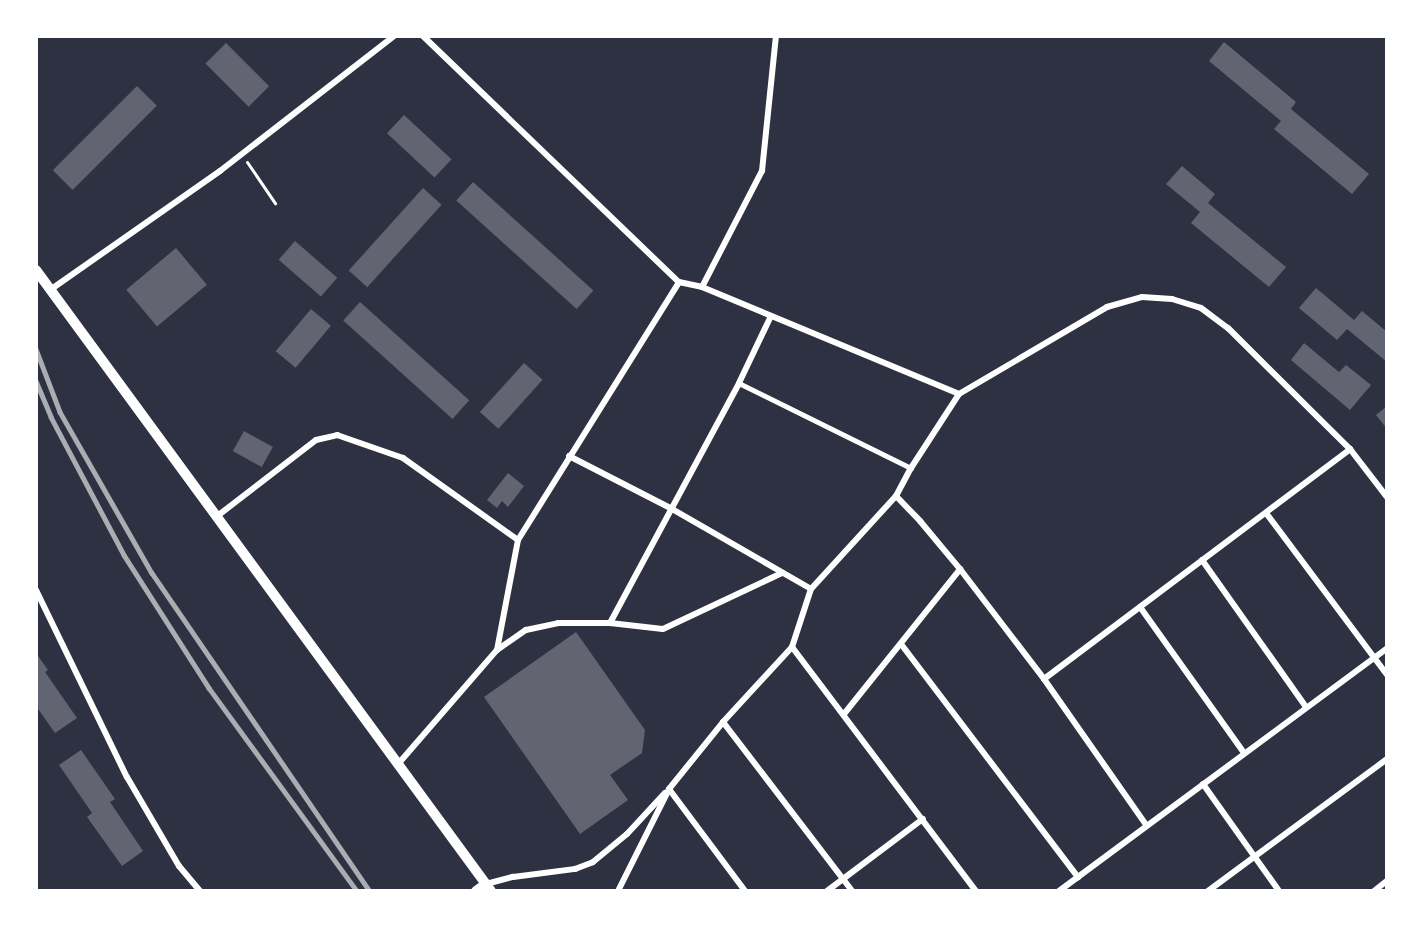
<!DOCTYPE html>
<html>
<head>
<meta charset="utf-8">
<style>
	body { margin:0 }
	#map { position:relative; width:1423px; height:927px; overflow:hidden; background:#2d3142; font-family:"PT Serif",serif }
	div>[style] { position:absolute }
	.building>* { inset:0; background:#626471; transform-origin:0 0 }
	.path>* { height:3px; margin:-1.5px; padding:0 1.5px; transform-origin:1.5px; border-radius:1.5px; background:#fff }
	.service>* { height:4.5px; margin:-2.25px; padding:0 2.25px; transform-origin:2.25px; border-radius:2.25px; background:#fff }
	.minor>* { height:6px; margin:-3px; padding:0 3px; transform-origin:3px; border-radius:3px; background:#fff }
	.tertiary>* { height:10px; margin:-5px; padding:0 5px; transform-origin:5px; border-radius:5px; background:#fff }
	.rail>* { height:4.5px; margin:-2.25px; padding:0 2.25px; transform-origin:2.25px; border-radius:2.25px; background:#abadb3 }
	span { translate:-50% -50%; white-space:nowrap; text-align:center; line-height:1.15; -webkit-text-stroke:6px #fff; paint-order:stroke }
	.frame { position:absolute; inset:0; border:38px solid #fff; pointer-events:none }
</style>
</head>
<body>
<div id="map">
	<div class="building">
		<i style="clip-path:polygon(1224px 42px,1296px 102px,1291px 109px,1369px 174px,1352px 194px,1274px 129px,1281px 121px,1209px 61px)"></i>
		<i style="left:226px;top:43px;width:61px;height:29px;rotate:45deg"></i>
		<i style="left:137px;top:86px;width:28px;height:119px;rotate:45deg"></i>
		<i style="left:404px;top:115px;width:65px;height:25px;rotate:43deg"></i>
		<i style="clip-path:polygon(1182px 166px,1215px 194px,1208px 203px,1286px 267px,1269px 287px,1191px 223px,1200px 212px,1166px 184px)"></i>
		<i style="left:473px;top:182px;width:162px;height:25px;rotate:42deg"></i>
		<i style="left:423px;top:188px;width:25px;height:111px;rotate:42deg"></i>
		<i style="left:295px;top:241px;width:56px;height:25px;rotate:41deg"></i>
		<i style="left:176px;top:248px;width:48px;height:65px;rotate:50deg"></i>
		<i style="clip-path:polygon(1316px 288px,1354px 320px,1362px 311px,1387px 332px,1387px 362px,1347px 329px,1337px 340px,1299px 308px)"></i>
		<i style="left:360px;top:302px;width:147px;height:25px;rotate:42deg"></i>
		<i style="left:311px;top:309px;width:26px;height:55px;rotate:40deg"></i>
		<i style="clip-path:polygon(1304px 343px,1339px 372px,1346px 365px,1371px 385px,1350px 410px,1291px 360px)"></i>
		<i style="left:524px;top:363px;width:25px;height:66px;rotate:42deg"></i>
		<i style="clip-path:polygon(1387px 406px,1387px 429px,1376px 415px)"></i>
		<i style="left:244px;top:431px;width:33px;height:23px;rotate:29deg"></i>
		<i style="clip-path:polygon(508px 473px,524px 486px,508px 507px,502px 501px,497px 508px,487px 500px)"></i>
		<i style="clip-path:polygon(576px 632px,645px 730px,642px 753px,610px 775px,628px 800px,580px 834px,484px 697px)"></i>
		<i style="clip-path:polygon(36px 653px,48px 670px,45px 672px,77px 718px,55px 733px,36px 706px)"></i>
		<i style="clip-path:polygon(81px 750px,115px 799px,110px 802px,143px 851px,122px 866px,87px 817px,92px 813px,59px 765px)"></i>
	</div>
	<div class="path">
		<i style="left:247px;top:162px;width:50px;rotate:55.7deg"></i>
	</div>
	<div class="service">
		<i style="left:739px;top:383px;width:192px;rotate:26.3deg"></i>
	</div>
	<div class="minor">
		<i style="left:423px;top:36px;width:355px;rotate:43.9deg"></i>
		<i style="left:679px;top:282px;width:24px;rotate:12deg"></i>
		<i style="left:702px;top:287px;width:278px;rotate:22.6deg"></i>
		<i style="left:702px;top:287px;width:131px;rotate:-62.7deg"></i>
		<i style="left:762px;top:171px;width:136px;rotate:-84.1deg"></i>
		<i style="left:50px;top:290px;width:208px;rotate:-35deg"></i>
		<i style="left:220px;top:171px;width:220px;rotate:-37.8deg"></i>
		<i style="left:569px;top:456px;width:116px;rotate:27.2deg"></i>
		<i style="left:672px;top:509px;width:160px;rotate:29.9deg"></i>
		<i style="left:896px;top:496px;width:35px;rotate:46deg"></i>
		<i style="left:920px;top:521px;width:62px;rotate:50.2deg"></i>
		<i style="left:960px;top:569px;width:138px;rotate:52.6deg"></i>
		<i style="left:1044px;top:679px;width:179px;rotate:55deg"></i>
		<i style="left:1266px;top:513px;width:202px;rotate:53.2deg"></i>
		<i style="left:216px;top:517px;width:126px;rotate:-37.6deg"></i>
		<i style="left:316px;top:440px;width:22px;rotate:-13deg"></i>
		<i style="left:337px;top:435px;width:70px;rotate:19.2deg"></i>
		<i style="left:403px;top:458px;width:141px;rotate:35.5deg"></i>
		<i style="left:1202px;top:560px;width:180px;rotate:54.7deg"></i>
		<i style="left:36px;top:590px;width:208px;rotate:64.1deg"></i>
		<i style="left:127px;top:777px;width:103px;rotate:59.7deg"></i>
		<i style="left:179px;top:866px;width:33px;rotate:50deg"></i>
		<i style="left:1140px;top:607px;width:179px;rotate:54.5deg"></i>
		<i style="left:610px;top:623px;width:272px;rotate:-61.7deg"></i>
		<i style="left:739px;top:383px;width:74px;rotate:-64.5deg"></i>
		<i style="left:901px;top:644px;width:293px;rotate:52.8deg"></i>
		<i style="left:792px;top:647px;width:306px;rotate:53deg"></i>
		<i style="left:497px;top:650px;width:35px;rotate:-35deg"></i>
		<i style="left:526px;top:630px;width:33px;rotate:-12deg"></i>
		<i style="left:558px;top:623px;width:52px"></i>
		<i style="left:610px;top:623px;width:53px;rotate:6.5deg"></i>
		<i style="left:663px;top:629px;width:132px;rotate:-25.2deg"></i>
		<i style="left:1044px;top:679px;width:383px;rotate:-36.9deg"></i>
		<i style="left:844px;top:714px;width:186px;rotate:-51.3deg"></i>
		<i style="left:723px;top:722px;width:213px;rotate:52.6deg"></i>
		<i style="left:399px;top:763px;width:150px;rotate:-49.1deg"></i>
		<i style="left:497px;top:650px;width:112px;rotate:-79.2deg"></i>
		<i style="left:518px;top:540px;width:304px;rotate:-58deg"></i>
		<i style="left:1203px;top:784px;width:131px;rotate:54.6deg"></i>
		<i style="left:669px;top:789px;width:127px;rotate:53.3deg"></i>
		<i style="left:486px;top:884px;width:28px;rotate:-15deg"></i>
		<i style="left:513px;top:877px;width:63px;rotate:-7.4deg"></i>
		<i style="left:575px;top:869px;width:19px;rotate:-21deg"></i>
		<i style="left:593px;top:862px;width:44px;rotate:-39.5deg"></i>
		<i style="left:627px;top:834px;width:56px;rotate:-47.2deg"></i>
		<i style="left:618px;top:891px;width:114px;rotate:-63.4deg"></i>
		<i style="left:669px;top:789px;width:86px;rotate:-51.1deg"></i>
		<i style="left:723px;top:722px;width:102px;rotate:-47.4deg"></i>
		<i style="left:792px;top:647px;width:61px;rotate:-71.9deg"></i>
		<i style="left:811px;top:589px;width:126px;rotate:-47.6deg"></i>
		<i style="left:896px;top:496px;width:32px;rotate:-62deg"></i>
		<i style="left:911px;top:468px;width:88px;rotate:-57deg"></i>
		<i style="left:959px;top:394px;width:172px;rotate:-30.4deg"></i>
		<i style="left:1107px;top:307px;width:36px;rotate:-16deg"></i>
		<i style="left:1142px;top:297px;width:30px;rotate:4deg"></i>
		<i style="left:1172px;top:299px;width:30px;rotate:17deg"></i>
		<i style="left:1201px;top:308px;width:34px;rotate:37deg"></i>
		<i style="left:1228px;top:328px;width:172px;rotate:44.8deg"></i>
		<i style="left:1350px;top:449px;width:61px;rotate:52.4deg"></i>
		<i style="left:827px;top:891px;width:120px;rotate:-36.9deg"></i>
		<i style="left:1059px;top:891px;width:408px;rotate:-36.5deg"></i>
		<i style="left:1208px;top:891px;width:222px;rotate:-36.4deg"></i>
		<i style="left:1374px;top:891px;width:16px;rotate:-38deg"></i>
	</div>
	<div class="tertiary">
		<i style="left:36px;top:270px;width:770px;rotate:53.77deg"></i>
		<i style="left:476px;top:891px;width:12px;rotate:-35deg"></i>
	</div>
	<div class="rail">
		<i style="left:36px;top:349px;width:67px;rotate:69.1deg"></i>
		<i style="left:60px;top:412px;width:185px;rotate:60.3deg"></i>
		<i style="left:152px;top:573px;width:386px;rotate:55.6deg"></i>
		<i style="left:36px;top:381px;width:39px;rotate:67deg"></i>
		<i style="left:51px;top:417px;width:156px;rotate:62.1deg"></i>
		<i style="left:124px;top:555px;width:158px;rotate:57.4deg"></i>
		<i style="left:209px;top:688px;width:251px;rotate:53.9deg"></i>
	</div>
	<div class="frame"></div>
</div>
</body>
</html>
